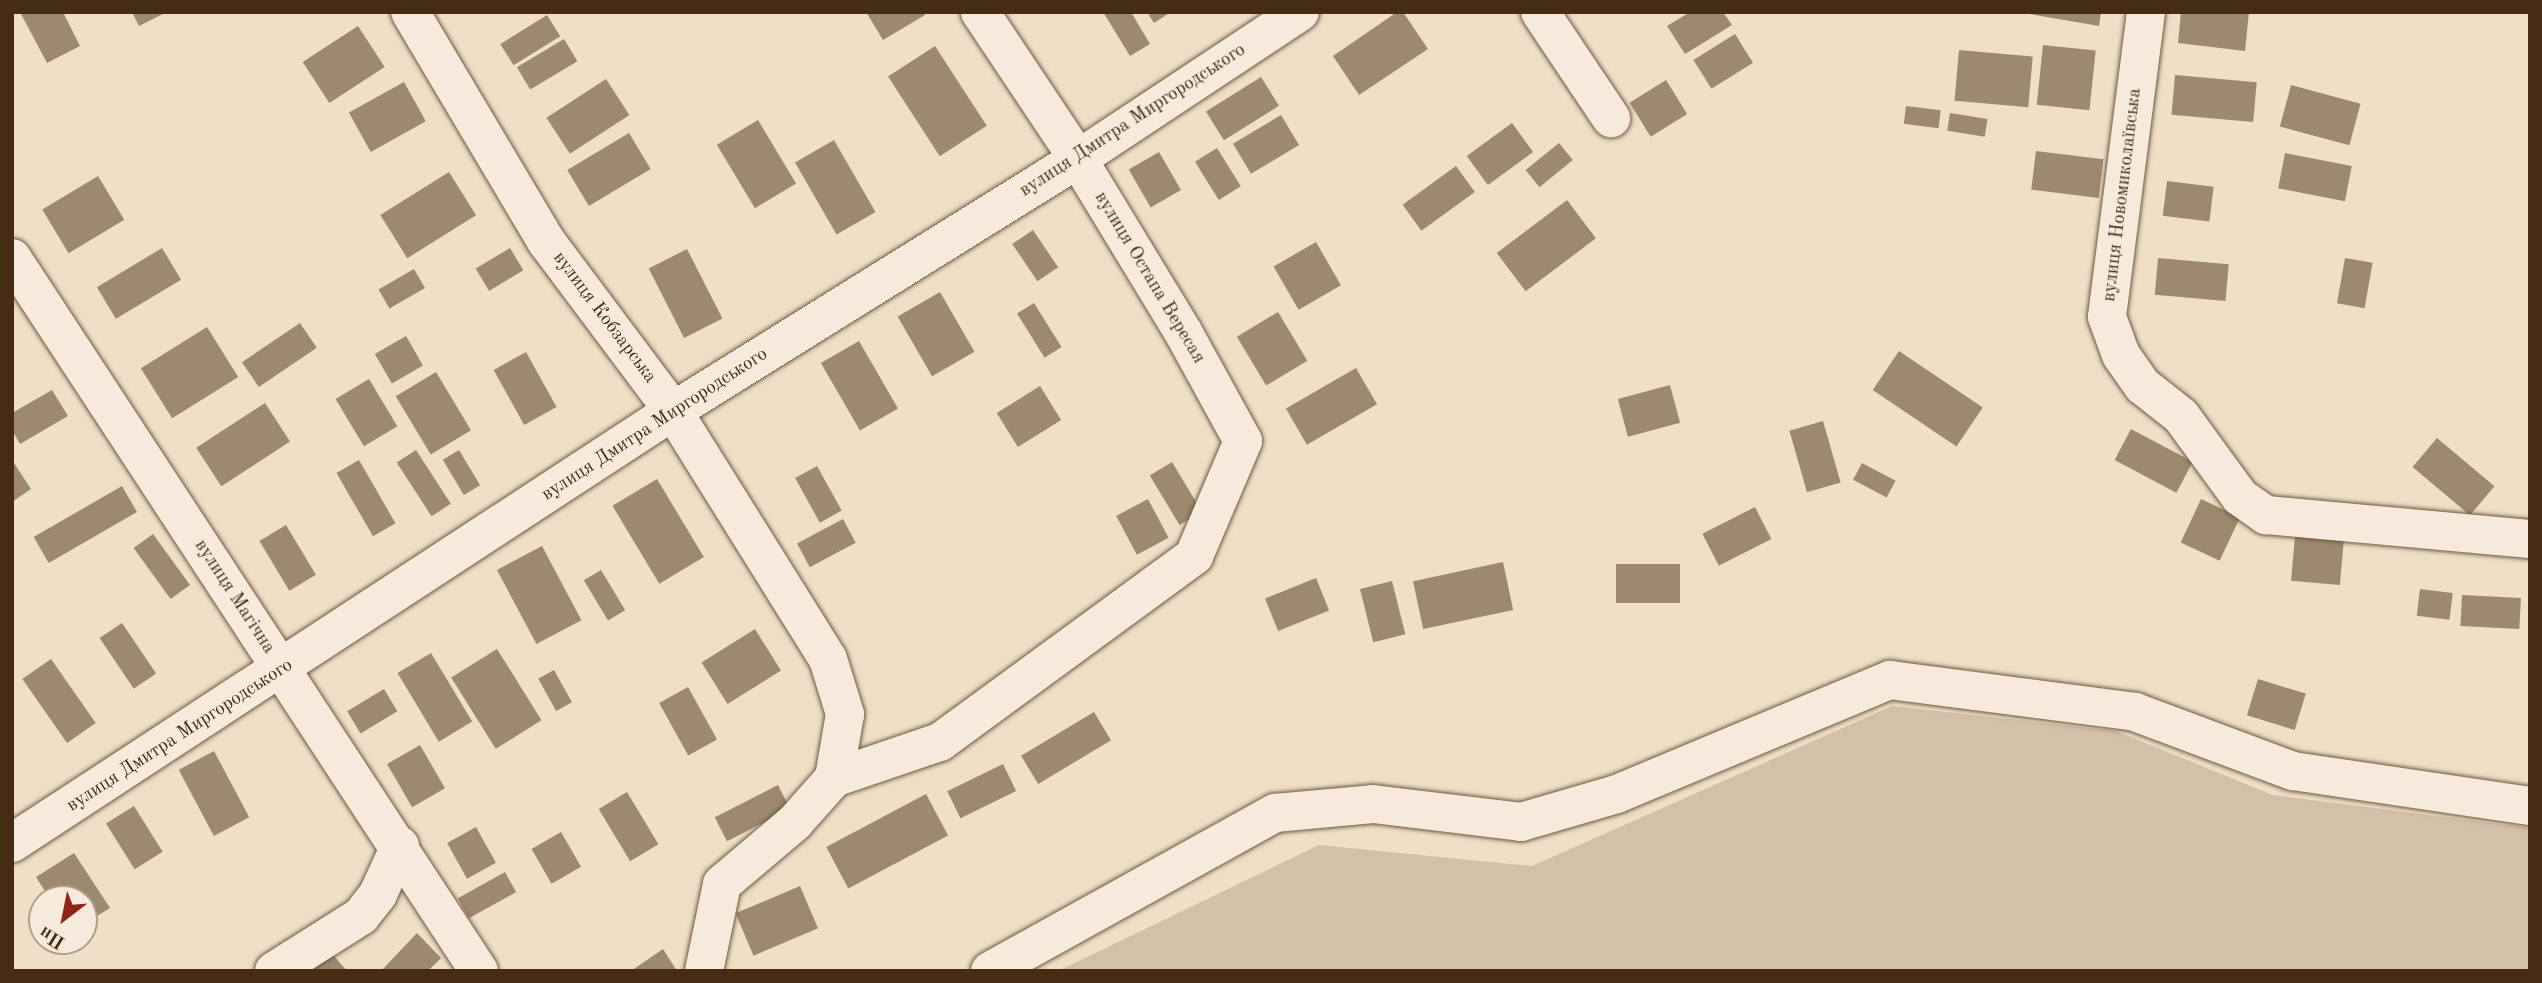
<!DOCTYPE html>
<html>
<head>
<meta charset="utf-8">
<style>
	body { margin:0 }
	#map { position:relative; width:2542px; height:983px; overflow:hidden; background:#efdfc7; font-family:"Old Standard TT",serif }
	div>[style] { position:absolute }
	.green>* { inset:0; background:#d2c1a8 }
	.building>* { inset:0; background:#9d8970; transform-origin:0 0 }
	.roads { filter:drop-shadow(0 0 2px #70593f) drop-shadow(0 0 2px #70593f) }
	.minor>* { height:38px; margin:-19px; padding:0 19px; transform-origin:19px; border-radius:19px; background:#f5eadb }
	span { translate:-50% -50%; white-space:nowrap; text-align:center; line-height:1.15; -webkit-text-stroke:5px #f5eadb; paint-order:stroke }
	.street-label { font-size:19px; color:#452c12 }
	.frame { position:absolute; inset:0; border:14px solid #452c12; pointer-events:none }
	.north { position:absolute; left:28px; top:885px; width:70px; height:70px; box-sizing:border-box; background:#f5eadb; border:2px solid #af9e8b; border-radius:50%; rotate:212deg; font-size:19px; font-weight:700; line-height:28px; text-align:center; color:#452c12 }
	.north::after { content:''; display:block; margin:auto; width:24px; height:32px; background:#8f2418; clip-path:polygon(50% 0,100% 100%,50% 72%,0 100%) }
</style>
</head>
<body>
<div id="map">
	<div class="green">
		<i style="clip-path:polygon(1892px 706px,2116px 731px,2273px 795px,2530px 828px,2530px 971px,1058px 971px,1319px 845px,1532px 866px)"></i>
	</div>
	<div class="building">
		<i style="clip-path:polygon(20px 12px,63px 12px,80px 46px,47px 63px)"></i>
		<i style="clip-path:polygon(132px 12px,167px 12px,139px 26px)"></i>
		<i style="clip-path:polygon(866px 12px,923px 12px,925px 15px,883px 40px)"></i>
		<i style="clip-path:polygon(1103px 12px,1131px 12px,1150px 44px,1130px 56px)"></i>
		<i style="clip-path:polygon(1147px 12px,1171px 12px,1154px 23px)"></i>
		<i style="clip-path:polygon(1397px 12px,1403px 12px,1428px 49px,1359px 95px,1333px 56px)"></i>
		<i style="clip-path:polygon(1690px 12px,1723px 12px,1732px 25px,1685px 54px,1667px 26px)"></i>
		<i style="clip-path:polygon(2018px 12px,2101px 12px,2099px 26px)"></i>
		<i style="clip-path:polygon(2181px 12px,2249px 12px,2245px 51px,2178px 43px)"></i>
		<i style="left:547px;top:15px;width:25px;height:55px;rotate:58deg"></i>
		<i style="left:358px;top:26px;width:49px;height:66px;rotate:57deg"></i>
		<i style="left:1735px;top:34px;width:34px;height:49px;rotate:58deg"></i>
		<i style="left:564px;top:39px;width:26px;height:55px;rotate:59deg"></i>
		<i style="left:2043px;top:45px;width:53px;height:60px;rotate:6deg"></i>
		<i style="left:935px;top:46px;width:95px;height:56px;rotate:57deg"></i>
		<i style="left:1959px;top:50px;width:74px;height:51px;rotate:5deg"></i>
		<i style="left:2175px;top:75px;width:82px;height:40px;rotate:5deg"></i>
		<i style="left:1261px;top:77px;width:34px;height:65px;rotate:58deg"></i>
		<i style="left:606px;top:79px;width:43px;height:71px;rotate:57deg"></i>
		<i style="left:1666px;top:80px;width:40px;height:43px;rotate:58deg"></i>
		<i style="left:404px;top:82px;width:45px;height:63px;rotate:61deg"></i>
		<i style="left:2291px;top:85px;width:72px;height:43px;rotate:15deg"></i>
		<i style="left:1906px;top:106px;width:35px;height:18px;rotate:7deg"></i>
		<i style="left:1950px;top:113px;width:38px;height:18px;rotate:9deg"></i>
		<i style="left:1281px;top:115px;width:35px;height:56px;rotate:59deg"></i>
		<i style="left:758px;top:120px;width:74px;height:48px;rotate:59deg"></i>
		<i style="left:1512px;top:123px;width:36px;height:56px;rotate:54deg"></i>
		<i style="left:629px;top:133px;width:42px;height:72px;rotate:59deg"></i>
		<i style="left:834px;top:140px;width:83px;height:45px;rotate:60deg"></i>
		<i style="left:1559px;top:143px;width:22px;height:43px;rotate:51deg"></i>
		<i style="left:1217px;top:148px;width:45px;height:26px;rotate:58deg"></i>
		<i style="left:2036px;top:151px;width:68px;height:39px;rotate:7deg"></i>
		<i style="left:1159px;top:152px;width:44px;height:35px;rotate:60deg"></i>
		<i style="left:2285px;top:153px;width:68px;height:36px;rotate:11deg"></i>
		<i style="left:1456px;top:166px;width:32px;height:66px;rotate:54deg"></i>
		<i style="left:449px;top:172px;width:51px;height:81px;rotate:58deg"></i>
		<i style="left:98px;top:176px;width:51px;height:65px;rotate:59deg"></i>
		<i style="left:2167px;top:181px;width:47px;height:35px;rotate:7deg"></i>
		<i style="left:1567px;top:200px;width:48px;height:88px;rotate:53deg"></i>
		<i style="left:1033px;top:230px;width:45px;height:25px;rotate:56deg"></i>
		<i style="left:1316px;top:242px;width:50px;height:49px;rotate:60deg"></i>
		<i style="left:162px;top:248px;width:37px;height:76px;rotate:59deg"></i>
		<i style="left:510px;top:248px;width:26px;height:40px;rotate:59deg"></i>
		<i style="left:687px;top:249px;width:78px;height:43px;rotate:63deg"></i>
		<i style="left:2158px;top:258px;width:71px;height:37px;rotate:5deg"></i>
		<i style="left:2345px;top:258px;width:28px;height:46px;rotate:10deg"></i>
		<i style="left:414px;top:269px;width:22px;height:41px;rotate:60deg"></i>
		<i style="left:940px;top:292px;width:69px;height:49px;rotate:60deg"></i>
		<i style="left:1034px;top:303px;width:52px;height:20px;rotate:58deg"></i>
		<i style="left:1278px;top:312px;width:57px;height:48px;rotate:59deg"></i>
		<i style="left:300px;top:323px;width:30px;height:70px;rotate:56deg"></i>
		<i style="left:207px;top:327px;width:59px;height:78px;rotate:58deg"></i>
		<i style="left:406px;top:336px;width:34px;height:36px;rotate:60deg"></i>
		<i style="left:859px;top:341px;width:78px;height:44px;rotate:60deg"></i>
		<i style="left:1899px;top:351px;width:101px;height:47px;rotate:34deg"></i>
		<i style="left:526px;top:352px;width:63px;height:37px;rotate:61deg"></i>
		<i style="left:1356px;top:368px;width:42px;height:81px;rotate:60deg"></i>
		<i style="left:436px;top:372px;width:68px;height:47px;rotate:59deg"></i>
		<i style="left:369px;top:379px;width:55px;height:39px;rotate:59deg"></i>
		<i style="left:1670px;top:385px;width:39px;height:54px;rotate:75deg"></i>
		<i style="left:1040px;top:386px;width:40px;height:51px;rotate:58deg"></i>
		<i style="clip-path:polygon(52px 390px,68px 416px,20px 444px,12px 430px,12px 413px)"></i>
		<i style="left:265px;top:403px;width:46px;height:82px;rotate:57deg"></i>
		<i style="left:1823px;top:421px;width:64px;height:35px;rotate:74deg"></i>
		<i style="left:2131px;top:429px;width:70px;height:35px;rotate:28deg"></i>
		<i style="left:2437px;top:438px;width:75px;height:38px;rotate:40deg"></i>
		<i style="left:416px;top:450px;width:64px;height:23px;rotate:57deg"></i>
		<i style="left:459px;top:450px;width:41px;height:19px;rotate:59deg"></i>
		<i style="clip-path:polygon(12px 460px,31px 489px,12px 502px)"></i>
		<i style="left:359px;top:460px;width:73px;height:26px;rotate:60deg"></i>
		<i style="left:1172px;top:462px;width:58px;height:26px;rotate:59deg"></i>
		<i style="left:1862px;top:463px;width:38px;height:19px;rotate:28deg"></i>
		<i style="left:817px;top:466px;width:51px;height:25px;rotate:61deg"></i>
		<i style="left:657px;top:479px;width:91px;height:52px;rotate:59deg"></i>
		<i style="left:122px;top:486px;width:30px;height:102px;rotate:60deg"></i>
		<i style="left:1148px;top:499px;width:44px;height:36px;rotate:62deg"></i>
		<i style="left:2201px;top:499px;width:43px;height:48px;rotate:25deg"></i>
		<i style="left:1755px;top:507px;width:36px;height:59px;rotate:63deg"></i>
		<i style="left:843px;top:519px;width:27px;height:52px;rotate:62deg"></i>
		<i style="left:286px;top:525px;width:58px;height:31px;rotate:59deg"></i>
		<i style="left:153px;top:534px;width:63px;height:24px;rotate:54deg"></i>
		<i style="left:2295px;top:536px;width:49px;height:45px;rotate:5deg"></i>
		<i style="left:542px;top:546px;width:84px;height:51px;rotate:62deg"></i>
		<i style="left:1503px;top:562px;width:49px;height:92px;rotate:78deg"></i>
		<i style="left:1616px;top:564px;width:64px;height:39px"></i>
		<i style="left:601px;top:570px;width:47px;height:20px;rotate:59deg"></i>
		<i style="left:1316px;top:578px;width:35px;height:55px;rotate:68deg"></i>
		<i style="left:1392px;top:581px;width:55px;height:33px;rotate:76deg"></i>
		<i style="left:2420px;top:589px;width:33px;height:27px;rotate:7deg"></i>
		<i style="left:2462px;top:595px;width:59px;height:31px;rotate:3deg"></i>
		<i style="left:122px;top:623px;width:61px;height:27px;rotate:56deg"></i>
		<i style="left:755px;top:629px;width:49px;height:63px;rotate:58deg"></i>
		<i style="left:497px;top:649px;width:84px;height:54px;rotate:58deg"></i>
		<i style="left:431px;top:653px;width:80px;height:39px;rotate:59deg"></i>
		<i style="left:51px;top:659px;width:78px;height:35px;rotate:55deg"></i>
		<i style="left:554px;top:670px;width:37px;height:18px;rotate:61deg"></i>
		<i style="left:2258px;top:679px;width:50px;height:38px;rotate:17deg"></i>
		<i style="left:688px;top:687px;width:60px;height:33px;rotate:61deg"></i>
		<i style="left:384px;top:689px;width:26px;height:43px;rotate:59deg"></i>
		<i style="left:1094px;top:712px;width:33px;height:85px;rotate:59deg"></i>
		<i style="left:420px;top:745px;width:50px;height:38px;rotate:60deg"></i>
		<i style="left:214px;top:751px;width:75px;height:40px;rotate:62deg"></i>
		<i style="left:1003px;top:764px;width:30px;height:62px;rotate:64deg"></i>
		<i style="left:778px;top:785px;width:27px;height:71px;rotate:63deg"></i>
		<i style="left:627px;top:792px;width:61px;height:33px;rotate:59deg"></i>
		<i style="left:926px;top:794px;width:47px;height:113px;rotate:62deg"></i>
		<i style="left:134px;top:806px;width:54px;height:33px;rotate:58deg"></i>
		<i style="left:476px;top:827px;width:41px;height:33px;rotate:61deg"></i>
		<i style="left:561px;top:832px;width:40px;height:34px;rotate:60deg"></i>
		<i style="clip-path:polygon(74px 853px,110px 908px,84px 924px,84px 899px,50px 899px,36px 877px)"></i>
		<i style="left:505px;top:872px;width:23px;height:54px;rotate:61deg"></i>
		<i style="left:800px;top:886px;width:46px;height:70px;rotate:67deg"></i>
		<i style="clip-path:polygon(417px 933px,441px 958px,428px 971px,381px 971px)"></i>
		<i style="clip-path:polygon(663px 949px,677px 971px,631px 971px)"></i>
		<i style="clip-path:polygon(329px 950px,347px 971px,308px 971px)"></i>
	</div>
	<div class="roads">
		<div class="minor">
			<i style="left:410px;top:12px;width:266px;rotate:59.3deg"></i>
			<i style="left:546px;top:241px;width:212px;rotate:53.2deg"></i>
			<i style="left:673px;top:411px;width:292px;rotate:58deg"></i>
			<i style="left:828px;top:659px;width:58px;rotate:72.8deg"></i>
			<i style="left:845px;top:714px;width:65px;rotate:99.8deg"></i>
			<i style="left:1540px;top:12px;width:128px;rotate:56.2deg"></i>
			<i style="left:2146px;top:12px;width:307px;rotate:97.3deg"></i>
			<i style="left:2107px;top:317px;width:40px;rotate:69.8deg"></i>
			<i style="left:2121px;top:355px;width:38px;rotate:55deg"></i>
			<i style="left:2143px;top:386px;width:48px;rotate:38.3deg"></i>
			<i style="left:2181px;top:416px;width:100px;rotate:53.9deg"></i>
			<i style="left:2240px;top:497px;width:32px;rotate:35deg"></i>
			<i style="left:2266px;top:515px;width:265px;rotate:5.2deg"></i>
			<i style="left:12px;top:258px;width:852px;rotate:56.78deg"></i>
			<i style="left:12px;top:843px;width:790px;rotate:-33.17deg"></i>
			<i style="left:673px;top:411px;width:477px;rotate:-31.9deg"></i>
			<i style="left:1078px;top:159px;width:266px;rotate:-33.5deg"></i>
			<i style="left:274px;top:971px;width:103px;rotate:-32.3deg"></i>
			<i style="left:361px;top:916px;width:28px;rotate:-52deg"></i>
			<i style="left:378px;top:894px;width:53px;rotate:-65.4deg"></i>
			<i style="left:704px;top:971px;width:89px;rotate:-78.3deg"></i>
			<i style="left:722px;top:884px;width:96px;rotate:-40.3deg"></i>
			<i style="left:795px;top:822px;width:59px;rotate:-48.4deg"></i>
			<i style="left:834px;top:778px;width:112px;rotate:-18.8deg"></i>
			<i style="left:940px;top:742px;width:315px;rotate:-36.2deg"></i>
			<i style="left:1194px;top:556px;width:125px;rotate:-66.9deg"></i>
			<i style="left:1243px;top:441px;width:124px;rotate:-118.8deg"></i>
			<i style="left:1183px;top:332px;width:202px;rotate:-121.3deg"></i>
			<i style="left:1078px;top:159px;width:177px;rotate:-123.7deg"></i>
			<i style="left:990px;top:971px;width:326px;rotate:-29deg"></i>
			<i style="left:1275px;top:813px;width:98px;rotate:-5.2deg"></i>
			<i style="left:1373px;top:804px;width:149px;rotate:6.9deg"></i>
			<i style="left:1521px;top:822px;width:100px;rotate:-16.3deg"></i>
			<i style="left:1617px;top:794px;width:296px;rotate:-22.7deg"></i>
			<i style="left:1890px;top:680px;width:247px;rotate:7.4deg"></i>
			<i style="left:2135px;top:712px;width:169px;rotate:20.5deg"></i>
			<i style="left:2293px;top:771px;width:240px;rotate:8.4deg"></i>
		</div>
	</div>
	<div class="street-label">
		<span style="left:1133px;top:121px;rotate:-33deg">вулиця Дмитра Миргородського</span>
		<span style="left:2123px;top:195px;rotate:-83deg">вулиця Новомиколаївська</span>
		<span style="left:1149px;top:278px;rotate:59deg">вулиця Остапа Вересая</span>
		<span style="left:604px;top:318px;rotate:53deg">вулиця Кобзарська</span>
		<span style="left:655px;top:425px;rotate:-33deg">вулиця Дмитра Миргородського</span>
		<span style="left:234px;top:597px;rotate:57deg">вулиця Магічна</span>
		<span style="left:180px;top:736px;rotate:-33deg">вулиця Дмитра Миргородського</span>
	</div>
	<div class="frame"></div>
	<div class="north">Пн</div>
</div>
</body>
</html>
